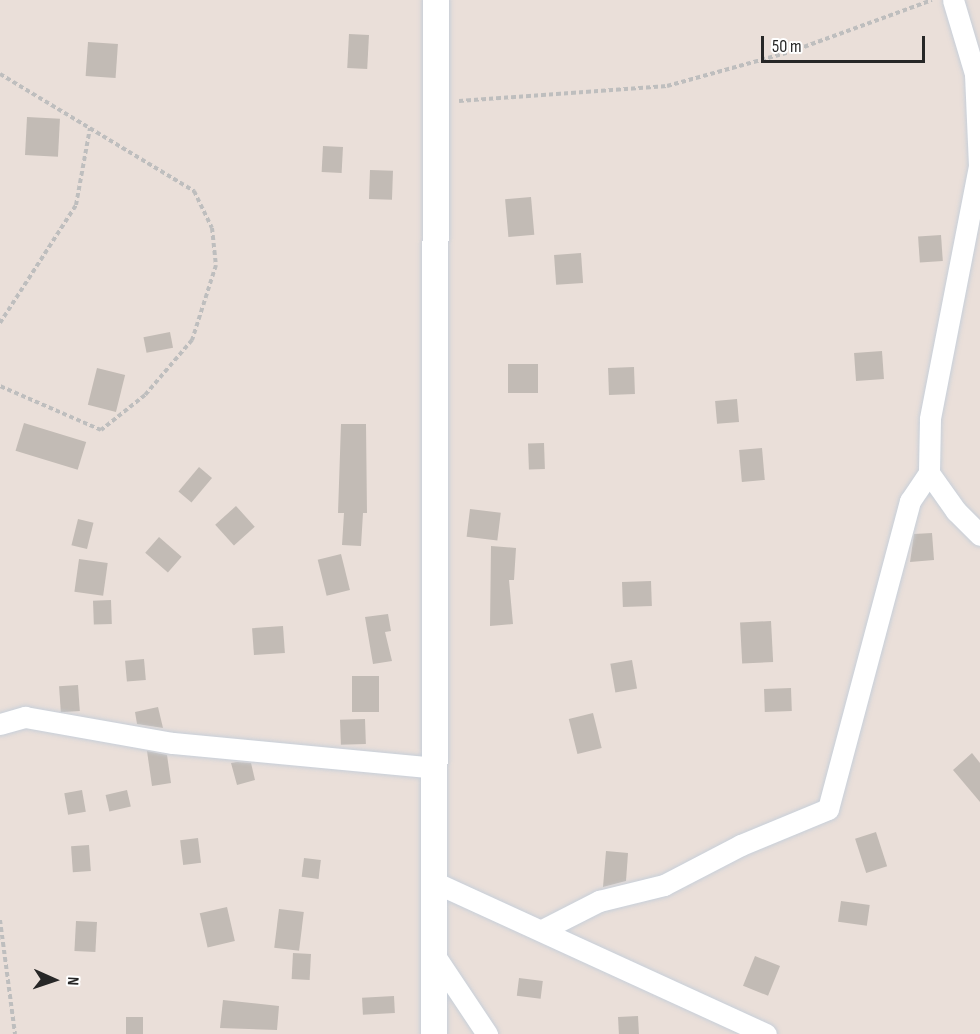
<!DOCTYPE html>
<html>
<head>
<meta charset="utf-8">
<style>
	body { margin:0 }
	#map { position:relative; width:980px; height:1034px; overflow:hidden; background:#eadfd9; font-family:"Sofia Sans Condensed",sans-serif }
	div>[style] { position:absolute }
	.building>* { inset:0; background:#c2bbb5; transform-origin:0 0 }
	.path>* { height:4px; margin-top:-2px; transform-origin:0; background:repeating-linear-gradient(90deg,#bebebe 0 4.5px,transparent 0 7.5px) }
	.roads { filter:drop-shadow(0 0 2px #c7cfd9) drop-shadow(0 0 2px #c7cfd9) }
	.minor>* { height:21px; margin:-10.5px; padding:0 10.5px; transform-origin:10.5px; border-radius:10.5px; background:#fff }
	.tertiary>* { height:26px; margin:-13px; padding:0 13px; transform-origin:13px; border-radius:13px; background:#fff }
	span { translate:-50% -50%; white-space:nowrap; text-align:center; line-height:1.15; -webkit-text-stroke:6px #fff; paint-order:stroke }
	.north { position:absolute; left:24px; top:950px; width:60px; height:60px; -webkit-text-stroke:4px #fff; paint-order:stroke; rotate:93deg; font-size:16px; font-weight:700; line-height:24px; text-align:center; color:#272727 }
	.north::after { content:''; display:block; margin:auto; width:21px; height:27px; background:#272727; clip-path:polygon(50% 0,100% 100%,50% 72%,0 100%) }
	.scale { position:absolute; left:761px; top:36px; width:164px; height:27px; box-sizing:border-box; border:3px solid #272727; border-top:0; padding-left:8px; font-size:18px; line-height:21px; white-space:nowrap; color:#272727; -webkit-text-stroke:4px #fff; paint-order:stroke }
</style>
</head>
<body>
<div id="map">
	<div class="building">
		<i style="left:349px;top:34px;width:20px;height:34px;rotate:3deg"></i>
		<i style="left:88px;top:42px;width:30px;height:34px;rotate:4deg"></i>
		<i style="left:27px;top:117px;width:33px;height:38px;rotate:3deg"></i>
		<i style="left:323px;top:146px;width:20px;height:26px;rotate:3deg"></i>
		<i style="left:370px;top:170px;width:23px;height:29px;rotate:2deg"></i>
		<i style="left:531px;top:197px;width:38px;height:26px;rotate:85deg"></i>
		<i style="left:941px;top:235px;width:26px;height:23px;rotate:86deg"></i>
		<i style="left:581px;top:253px;width:30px;height:27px;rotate:86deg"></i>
		<i style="left:170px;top:332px;width:16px;height:27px;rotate:79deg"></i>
		<i style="left:882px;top:351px;width:28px;height:28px;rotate:86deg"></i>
		<i style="left:508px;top:364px;width:30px;height:29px"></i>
		<i style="left:634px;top:367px;width:27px;height:26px;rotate:88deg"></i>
		<i style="left:97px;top:368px;width:29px;height:38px;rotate:14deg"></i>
		<i style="left:737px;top:399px;width:23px;height:22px;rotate:85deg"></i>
		<i style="left:24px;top:423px;width:65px;height:29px;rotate:17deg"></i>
		<i style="clip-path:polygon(341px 424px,366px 424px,367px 513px,363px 513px,361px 546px,342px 545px,344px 513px,338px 513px)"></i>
		<i style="left:544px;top:443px;width:26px;height:16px;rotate:88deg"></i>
		<i style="left:762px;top:448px;width:32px;height:23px;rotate:85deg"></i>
		<i style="left:199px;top:467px;width:17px;height:32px;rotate:40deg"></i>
		<i style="left:236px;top:506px;width:28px;height:28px;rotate:48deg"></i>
		<i style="left:470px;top:509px;width:31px;height:28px;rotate:7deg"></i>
		<i style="left:78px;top:519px;width:16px;height:27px;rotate:14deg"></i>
		<i style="clip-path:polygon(932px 533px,934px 560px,910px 562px,914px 534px)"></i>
		<i style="left:159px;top:537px;width:30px;height:21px;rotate:41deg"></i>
		<i style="clip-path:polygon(491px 546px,516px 548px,514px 580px,509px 580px,513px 624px,490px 626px)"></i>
		<i style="left:341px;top:554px;width:37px;height:24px;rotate:76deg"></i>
		<i style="left:79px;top:559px;width:29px;height:33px;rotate:8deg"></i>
		<i style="left:651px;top:581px;width:25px;height:29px;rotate:88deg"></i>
		<i style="left:111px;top:600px;width:24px;height:18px;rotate:88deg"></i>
		<i style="clip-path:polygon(388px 614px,391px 631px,385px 632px,392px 661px,373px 664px,365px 617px)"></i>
		<i style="left:771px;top:621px;width:41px;height:31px;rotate:87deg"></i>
		<i style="left:283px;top:626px;width:27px;height:31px;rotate:86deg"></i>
		<i style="left:144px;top:659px;width:21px;height:19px;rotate:85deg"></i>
		<i style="left:632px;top:660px;width:29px;height:22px;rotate:80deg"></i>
		<i style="left:352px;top:676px;width:27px;height:36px"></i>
		<i style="left:78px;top:685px;width:26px;height:19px;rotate:86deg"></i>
		<i style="left:791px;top:688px;width:23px;height:27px;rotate:88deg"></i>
		<i style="clip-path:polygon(158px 707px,163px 728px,137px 724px,135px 712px)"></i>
		<i style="left:593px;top:713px;width:36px;height:25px;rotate:76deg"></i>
		<i style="left:365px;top:719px;width:25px;height:25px;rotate:88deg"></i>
		<i style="clip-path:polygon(147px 751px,167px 755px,171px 783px,152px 786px)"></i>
		<i style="clip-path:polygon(972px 753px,980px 763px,980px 802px,953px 770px)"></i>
		<i style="clip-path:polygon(237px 762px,251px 763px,255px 780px,237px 785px,231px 763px)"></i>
		<i style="left:82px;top:790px;width:22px;height:18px;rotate:80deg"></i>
		<i style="left:127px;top:790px;width:17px;height:22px;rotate:77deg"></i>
		<i style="left:876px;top:832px;width:36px;height:22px;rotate:72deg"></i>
		<i style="left:198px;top:838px;width:25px;height:18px;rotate:83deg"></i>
		<i style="left:89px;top:845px;width:26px;height:18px;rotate:86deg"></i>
		<i style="clip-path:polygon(606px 851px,628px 853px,626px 881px,603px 887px)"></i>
		<i style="left:304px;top:858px;width:17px;height:19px;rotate:7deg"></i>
		<i style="left:841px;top:901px;width:29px;height:21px;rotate:8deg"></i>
		<i style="left:227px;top:907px;width:35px;height:28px;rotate:77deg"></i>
		<i style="left:279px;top:909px;width:25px;height:39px;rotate:7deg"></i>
		<i style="left:76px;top:921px;width:21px;height:30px;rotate:3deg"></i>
		<i style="left:293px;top:953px;width:18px;height:26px;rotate:3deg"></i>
		<i style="left:755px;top:956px;width:27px;height:32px;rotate:22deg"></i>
		<i style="left:519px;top:978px;width:24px;height:18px;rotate:7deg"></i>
		<i style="left:394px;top:996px;width:17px;height:32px;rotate:87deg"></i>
		<i style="clip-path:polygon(223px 1000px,279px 1006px,277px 1030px,220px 1028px)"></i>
		<i style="left:638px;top:1016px;width:18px;height:20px;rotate:87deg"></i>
		<i style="left:126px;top:1017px;width:17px;height:17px"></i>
	</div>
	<div class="path">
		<i style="left:0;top:74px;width:227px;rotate:31.1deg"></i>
		<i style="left:194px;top:191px;width:41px;rotate:64.1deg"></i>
		<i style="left:212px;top:228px;width:37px;rotate:84deg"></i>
		<i style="left:216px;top:265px;width:79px;rotate:107.7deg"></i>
		<i style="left:192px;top:340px;width:72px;rotate:130.5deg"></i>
		<i style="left:145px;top:395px;width:56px;rotate:141.5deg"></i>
		<i style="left:101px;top:430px;width:110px;rotate:-156.5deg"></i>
		<i style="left:459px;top:101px;width:209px;rotate:-4.1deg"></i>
		<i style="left:667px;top:86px;width:128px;rotate:-15.5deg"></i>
		<i style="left:790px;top:52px;width:151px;rotate:-20.1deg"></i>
		<i style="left:0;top:323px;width:140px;rotate:-57.2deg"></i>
		<i style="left:76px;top:205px;width:78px;rotate:-79.7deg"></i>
		<i style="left:0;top:920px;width:115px;rotate:82.5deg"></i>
	</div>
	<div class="roads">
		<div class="minor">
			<i style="left:953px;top:0;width:77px;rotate:73.4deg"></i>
			<i style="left:975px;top:74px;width:92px;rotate:87.5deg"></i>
			<i style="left:979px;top:166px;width:258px;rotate:101deg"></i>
			<i style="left:930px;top:419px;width:54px;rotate:91.1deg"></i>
			<i style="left:929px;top:473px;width:47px;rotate:54.6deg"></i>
			<i style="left:956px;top:511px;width:34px;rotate:45deg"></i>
			<i style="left:0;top:724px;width:26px;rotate:-16deg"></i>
			<i style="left:25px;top:717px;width:150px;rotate:10deg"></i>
			<i style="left:173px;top:743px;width:264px;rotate:5.4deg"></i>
			<i style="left:434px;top:882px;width:365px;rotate:24.6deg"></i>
			<i style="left:544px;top:929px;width:62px;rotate:-27deg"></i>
			<i style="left:599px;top:901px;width:67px;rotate:-13.8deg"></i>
			<i style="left:664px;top:885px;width:87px;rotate:-27.5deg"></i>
			<i style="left:741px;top:845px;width:94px;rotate:-22.5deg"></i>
			<i style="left:828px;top:809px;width:319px;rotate:-75.1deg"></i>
			<i style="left:910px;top:501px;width:34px;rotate:-56deg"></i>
			<i style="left:435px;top:956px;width:94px;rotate:56.3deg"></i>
		</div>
		<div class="tertiary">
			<i style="left:434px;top:1034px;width:1034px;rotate:-89.89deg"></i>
		</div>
	</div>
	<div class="north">N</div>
	<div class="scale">50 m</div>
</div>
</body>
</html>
